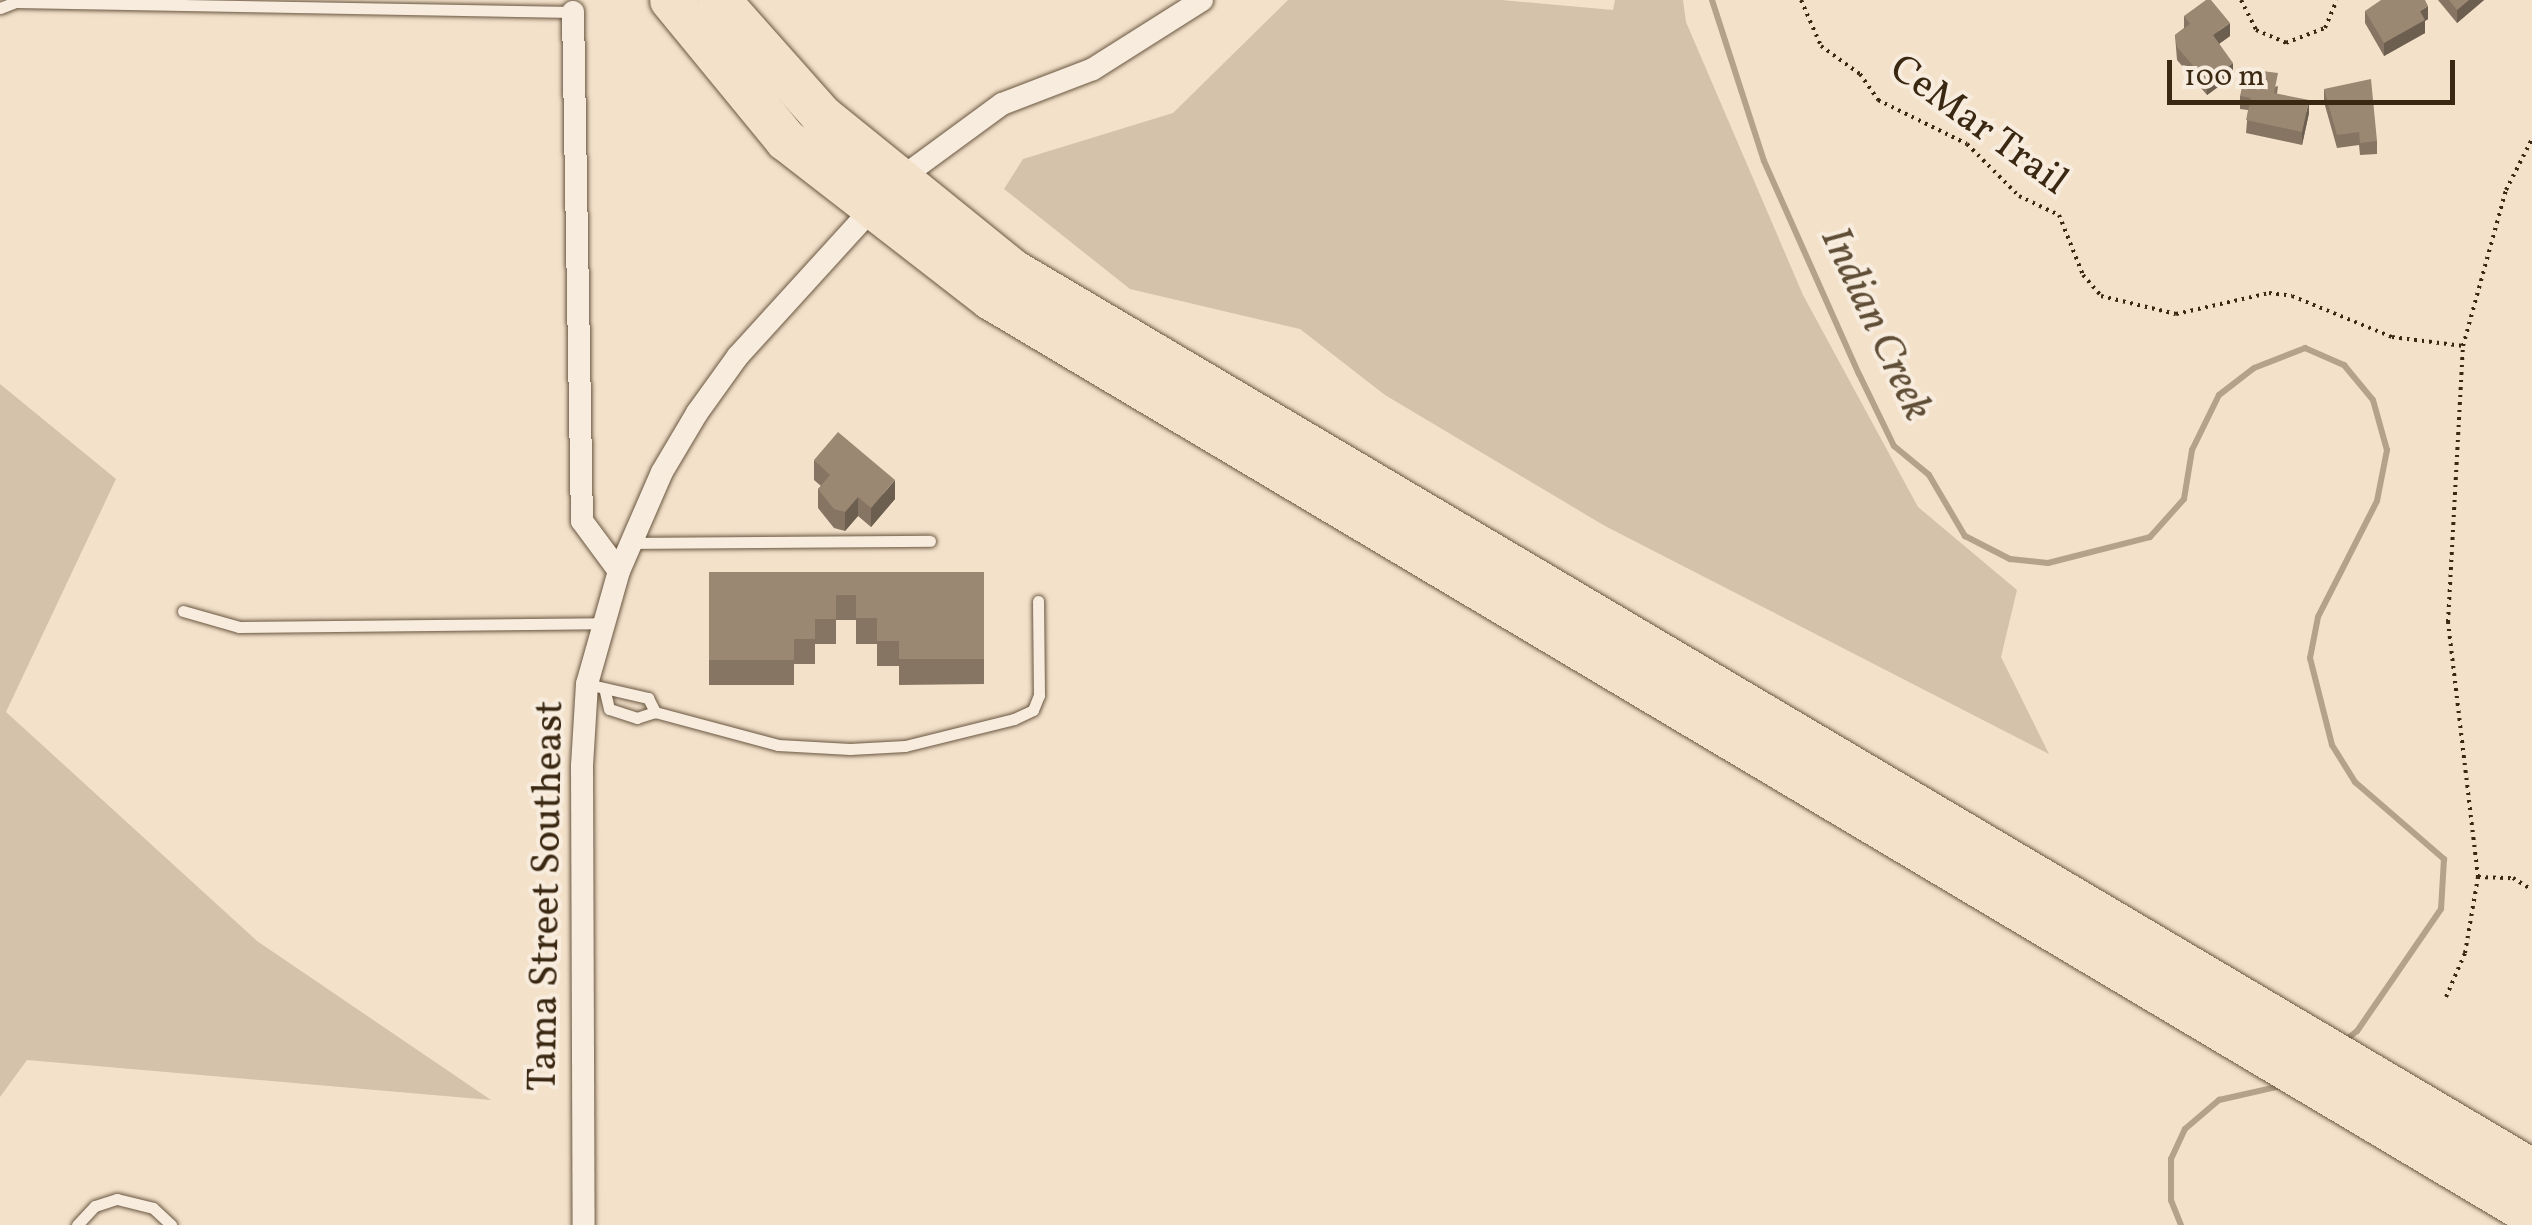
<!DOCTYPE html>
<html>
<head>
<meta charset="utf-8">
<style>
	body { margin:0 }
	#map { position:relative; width:2532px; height:1225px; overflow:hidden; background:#f3e1ca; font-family:Vollkorn,serif }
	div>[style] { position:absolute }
	.green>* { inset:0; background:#d4c2ab }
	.stream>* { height:6px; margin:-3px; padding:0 3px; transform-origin:3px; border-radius:3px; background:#b4a28b }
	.path>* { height:4px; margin-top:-2px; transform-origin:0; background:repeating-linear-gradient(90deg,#3b2812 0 2.5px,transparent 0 7.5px) }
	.roads { filter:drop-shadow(0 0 2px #695640) drop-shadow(0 0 2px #695640) }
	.lane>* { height:11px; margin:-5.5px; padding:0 5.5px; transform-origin:5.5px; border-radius:5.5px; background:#f7ecdd }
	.street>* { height:22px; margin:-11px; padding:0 11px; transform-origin:11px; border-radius:11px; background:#f7ecdd }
	.highway>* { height:42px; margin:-21px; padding:0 21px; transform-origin:21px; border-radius:21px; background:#f3e1ca }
	.wall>* { inset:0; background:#857562 }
	.shaded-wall>* { inset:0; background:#6c5f50 }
	.building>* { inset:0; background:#9b8872 }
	span { translate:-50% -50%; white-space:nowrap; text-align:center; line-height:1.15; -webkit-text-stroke:8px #f7ecdd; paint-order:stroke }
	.street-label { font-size:40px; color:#3b2812 }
	.water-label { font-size:42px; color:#5f4d36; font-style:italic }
	.scale { position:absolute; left:2167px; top:60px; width:288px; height:45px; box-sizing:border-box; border:5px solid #3b2812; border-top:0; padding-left:12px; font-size:30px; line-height:35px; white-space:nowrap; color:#3b2812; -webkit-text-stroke:8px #f7ecdd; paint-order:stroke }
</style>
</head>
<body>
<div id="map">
	<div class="green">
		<i style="clip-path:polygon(1288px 0,1501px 0,1613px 10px,1615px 0,1683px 0,1686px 22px,1803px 295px,1918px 507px,2017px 590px,2001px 657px,2049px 754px,1605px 526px,1385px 395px,1300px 329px,1130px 289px,1004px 189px,1023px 159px,1173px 113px)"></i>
		<i style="clip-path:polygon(0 384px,116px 479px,6px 712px,257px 941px,491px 1100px,27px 1060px,0 1097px)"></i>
	</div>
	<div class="stream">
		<i style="left:1712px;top:0;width:169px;rotate:72.1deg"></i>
		<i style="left:1764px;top:161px;width:233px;rotate:66deg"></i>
		<i style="left:1859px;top:374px;width:80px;rotate:64.1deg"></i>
		<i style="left:1894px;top:446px;width:45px;rotate:39.6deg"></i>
		<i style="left:1929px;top:475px;width:71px;rotate:59.5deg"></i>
		<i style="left:1965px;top:536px;width:51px;rotate:27.1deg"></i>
		<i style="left:2010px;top:559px;width:38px;rotate:6deg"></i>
		<i style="left:2048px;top:563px;width:105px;rotate:-14.3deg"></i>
		<i style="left:2150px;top:537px;width:51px;rotate:-48.2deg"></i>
		<i style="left:2184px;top:499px;width:50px;rotate:-80.7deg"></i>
		<i style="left:2192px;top:450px;width:61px;rotate:-63.9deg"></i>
		<i style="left:2219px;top:395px;width:44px;rotate:-37.6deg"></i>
		<i style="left:2254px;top:368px;width:55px;rotate:-21.4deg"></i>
		<i style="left:2305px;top:348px;width:43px;rotate:23.6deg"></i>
		<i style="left:2344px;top:365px;width:45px;rotate:50.4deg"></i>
		<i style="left:2373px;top:400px;width:52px;rotate:74.4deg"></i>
		<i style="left:2387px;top:450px;width:52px;rotate:101.1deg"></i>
		<i style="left:2377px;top:501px;width:130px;rotate:117deg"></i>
		<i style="left:2318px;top:617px;width:42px;rotate:101deg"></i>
		<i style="left:2310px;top:658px;width:90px;rotate:75.8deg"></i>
		<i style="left:2332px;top:745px;width:44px;rotate:58.1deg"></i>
		<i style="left:2355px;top:782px;width:118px;rotate:40.9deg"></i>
		<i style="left:2444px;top:859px;width:50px;rotate:93.4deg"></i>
		<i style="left:2441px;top:909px;width:148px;rotate:124.5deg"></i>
		<i style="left:2357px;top:1031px;width:16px;rotate:142deg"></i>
		<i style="left:2181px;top:1225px;width:27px;rotate:-112deg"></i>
		<i style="left:2171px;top:1200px;width:41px;rotate:-90deg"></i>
		<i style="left:2171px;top:1159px;width:33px;rotate:-65deg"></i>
		<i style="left:2185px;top:1129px;width:45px;rotate:-40.5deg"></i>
		<i style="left:2219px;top:1100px;width:64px;rotate:-12.7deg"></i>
	</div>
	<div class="path">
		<i style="left:1801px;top:0;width:50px;rotate:66.5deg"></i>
		<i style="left:1821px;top:46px;width:48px;rotate:35.7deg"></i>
		<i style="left:1860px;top:74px;width:32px;rotate:55deg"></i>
		<i style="left:1878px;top:100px;width:99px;rotate:26.3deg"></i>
		<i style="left:1967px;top:144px;width:74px;rotate:45deg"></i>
		<i style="left:2019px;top:196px;width:44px;rotate:25.4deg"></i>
		<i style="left:2059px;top:215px;width:65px;rotate:68.2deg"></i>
		<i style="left:2083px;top:275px;width:28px;rotate:49deg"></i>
		<i style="left:2101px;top:296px;width:77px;rotate:13.5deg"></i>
		<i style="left:2176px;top:314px;width:95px;rotate:-12.7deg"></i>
		<i style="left:2269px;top:293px;width:23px;rotate:7deg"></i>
		<i style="left:2292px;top:296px;width:108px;rotate:22.3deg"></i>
		<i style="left:2392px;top:337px;width:72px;rotate:7.2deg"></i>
		<i style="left:2241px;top:0;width:34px;rotate:63deg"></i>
		<i style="left:2256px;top:30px;width:33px;rotate:23deg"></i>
		<i style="left:2286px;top:43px;width:42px;rotate:-21deg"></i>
		<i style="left:2325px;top:28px;width:30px;rotate:-67deg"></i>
		<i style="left:2478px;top:877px;width:35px;rotate:2deg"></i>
		<i style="left:2513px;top:878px;width:22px;rotate:32deg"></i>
		<i style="left:2446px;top:997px;width:48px;rotate:-66.6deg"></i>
		<i style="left:2465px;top:953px;width:77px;rotate:-80.3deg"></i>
		<i style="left:2478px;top:877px;width:257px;rotate:-96.7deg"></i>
		<i style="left:2448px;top:622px;width:276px;rotate:-86.9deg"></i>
		<i style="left:2463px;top:346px;width:162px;rotate:-74.6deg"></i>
		<i style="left:2506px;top:190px;width:57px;rotate:-63deg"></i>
	</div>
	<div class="roads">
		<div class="lane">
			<i style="left:0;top:8px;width:17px;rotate:-21deg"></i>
			<i style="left:16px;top:2px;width:557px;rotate:1.03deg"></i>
			<i style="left:628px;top:543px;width:302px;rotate:-0.4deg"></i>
			<i style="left:183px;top:611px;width:58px;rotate:15.9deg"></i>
			<i style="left:239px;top:627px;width:363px;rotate:-0.6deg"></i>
			<i style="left:587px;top:684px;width:63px;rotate:12.9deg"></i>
			<i style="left:648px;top:698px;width:16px;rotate:63deg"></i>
			<i style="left:655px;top:712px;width:19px;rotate:162deg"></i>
			<i style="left:637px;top:718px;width:29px;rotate:-162deg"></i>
			<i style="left:609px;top:709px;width:18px;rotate:-103deg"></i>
			<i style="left:655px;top:712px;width:127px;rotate:15deg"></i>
			<i style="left:778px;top:745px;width:72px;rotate:3.2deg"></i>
			<i style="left:850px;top:749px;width:55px;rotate:-3.1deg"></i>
			<i style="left:905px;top:746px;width:112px;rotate:-13.9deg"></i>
			<i style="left:1014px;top:719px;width:21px;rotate:-25deg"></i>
			<i style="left:1033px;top:710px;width:16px;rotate:-68deg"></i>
			<i style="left:1039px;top:695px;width:94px;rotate:-90.6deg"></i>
			<i style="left:77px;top:1225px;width:26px;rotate:-47deg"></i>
			<i style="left:95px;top:1206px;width:23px;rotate:-18deg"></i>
			<i style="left:117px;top:1199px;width:37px;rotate:14deg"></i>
			<i style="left:153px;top:1208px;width:25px;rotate:43deg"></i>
		</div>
		<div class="street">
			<i style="left:573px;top:12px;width:509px;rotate:88.99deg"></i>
			<i style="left:582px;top:521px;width:62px;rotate:53.5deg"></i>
			<i style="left:619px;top:571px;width:117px;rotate:105.8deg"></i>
			<i style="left:587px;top:684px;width:82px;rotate:93.5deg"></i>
			<i style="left:582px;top:766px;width:459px;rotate:89.8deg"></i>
			<i style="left:619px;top:571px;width:108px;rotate:-66.5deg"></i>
			<i style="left:662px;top:472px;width:69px;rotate:-59.3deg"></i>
			<i style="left:697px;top:413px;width:70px;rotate:-54.3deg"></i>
			<i style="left:738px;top:356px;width:236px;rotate:-47.7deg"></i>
			<i style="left:897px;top:181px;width:130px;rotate:-36.3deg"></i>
			<i style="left:1002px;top:104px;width:97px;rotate:-21deg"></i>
			<i style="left:1093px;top:69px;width:129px;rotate:-32.3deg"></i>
		</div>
		<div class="highway">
			<i style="left:671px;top:0;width:181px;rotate:50.6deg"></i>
			<i style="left:786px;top:140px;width:259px;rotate:37.8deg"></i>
			<i style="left:991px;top:299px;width:1793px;rotate:30.73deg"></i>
			<i style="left:719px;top:0;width:155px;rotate:48.4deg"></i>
			<i style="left:822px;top:116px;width:245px;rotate:39deg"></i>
			<i style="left:1012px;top:270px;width:1766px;rotate:30.63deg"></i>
		</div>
	</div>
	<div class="wall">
		<i style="clip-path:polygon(2438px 0,2484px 0,2457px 23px)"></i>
		<i style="clip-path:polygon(2365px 11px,2428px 19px,2425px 21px,2425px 33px,2384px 56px,2365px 23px)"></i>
		<i style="clip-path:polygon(2184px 16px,2230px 36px,2219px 44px,2233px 76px,2207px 95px,2177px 60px,2175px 35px,2184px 28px)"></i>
		<i style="clip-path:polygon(2278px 86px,2277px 94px,2309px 113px,2302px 145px,2246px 133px,2248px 110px,2240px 109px,2240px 96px)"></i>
		<i style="clip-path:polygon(2324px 89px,2377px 141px,2377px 154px,2360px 155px,2359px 145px,2337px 148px,2324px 102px)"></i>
		<i style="clip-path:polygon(814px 460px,895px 499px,871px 527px,858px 516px,845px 531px,834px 528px,818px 508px,818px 489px,821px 486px,814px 480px)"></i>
		<i style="clip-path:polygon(709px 572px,984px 572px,984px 684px,899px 685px,899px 666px,877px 666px,877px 644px,856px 644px,856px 620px,836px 620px,836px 644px,815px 644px,815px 664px,794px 664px,794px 685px,709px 685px)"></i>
	</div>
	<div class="shaded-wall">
		<i style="clip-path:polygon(2469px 0,2484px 0,2457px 23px,2457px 10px)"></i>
		<i style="clip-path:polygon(2428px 6px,2428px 19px,2425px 21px,2425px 33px,2384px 56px,2384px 43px,2420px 11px)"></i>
		<i style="clip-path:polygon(2230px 23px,2230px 36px,2213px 48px,2213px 35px)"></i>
		<i style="clip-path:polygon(2233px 63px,2233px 76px,2207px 95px,2207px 82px)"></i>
		<i style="clip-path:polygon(2309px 100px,2309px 113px,2302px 145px,2302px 132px)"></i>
		<i style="clip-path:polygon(895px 480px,895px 499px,871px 527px,871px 508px)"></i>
		<i style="clip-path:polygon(858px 497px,858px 516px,845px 531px,845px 512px)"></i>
	</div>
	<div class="building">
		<i style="clip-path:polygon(2206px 0,2211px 0,2230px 23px,2213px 35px,2233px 63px,2207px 82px,2177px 47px,2175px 35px,2190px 24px,2184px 16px)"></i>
		<i style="clip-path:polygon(2381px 0,2425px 0,2428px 6px,2420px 11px,2425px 20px,2384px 43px,2365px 11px)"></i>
		<i style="clip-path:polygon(2449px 0,2469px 0,2457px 10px)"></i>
		<i style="clip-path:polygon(2246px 69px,2278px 73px,2274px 93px,2309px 100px,2302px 132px,2246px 120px,2251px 98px,2240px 96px)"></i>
		<i style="clip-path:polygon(2371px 79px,2377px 141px,2360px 143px,2359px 132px,2337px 135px,2324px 89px)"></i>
		<i style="clip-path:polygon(838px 432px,895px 480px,871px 508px,858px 497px,845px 512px,834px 509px,818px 489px,830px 475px,814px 460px)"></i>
		<i style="clip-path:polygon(709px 572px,984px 572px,984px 659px,899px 659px,899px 641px,877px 641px,877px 618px,856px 618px,856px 595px,836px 595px,836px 619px,815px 619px,815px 639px,794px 639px,794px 660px,709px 660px)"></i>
	</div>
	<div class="street-label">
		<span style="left:1978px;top:126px;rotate:36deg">CeMar Trail</span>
		<span style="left:548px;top:896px;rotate:-89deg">Tama Street Southeast</span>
	</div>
	<div class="water-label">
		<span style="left:1874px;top:325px;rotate:65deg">Indian Creek</span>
	</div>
	<div class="scale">100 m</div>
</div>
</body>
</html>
